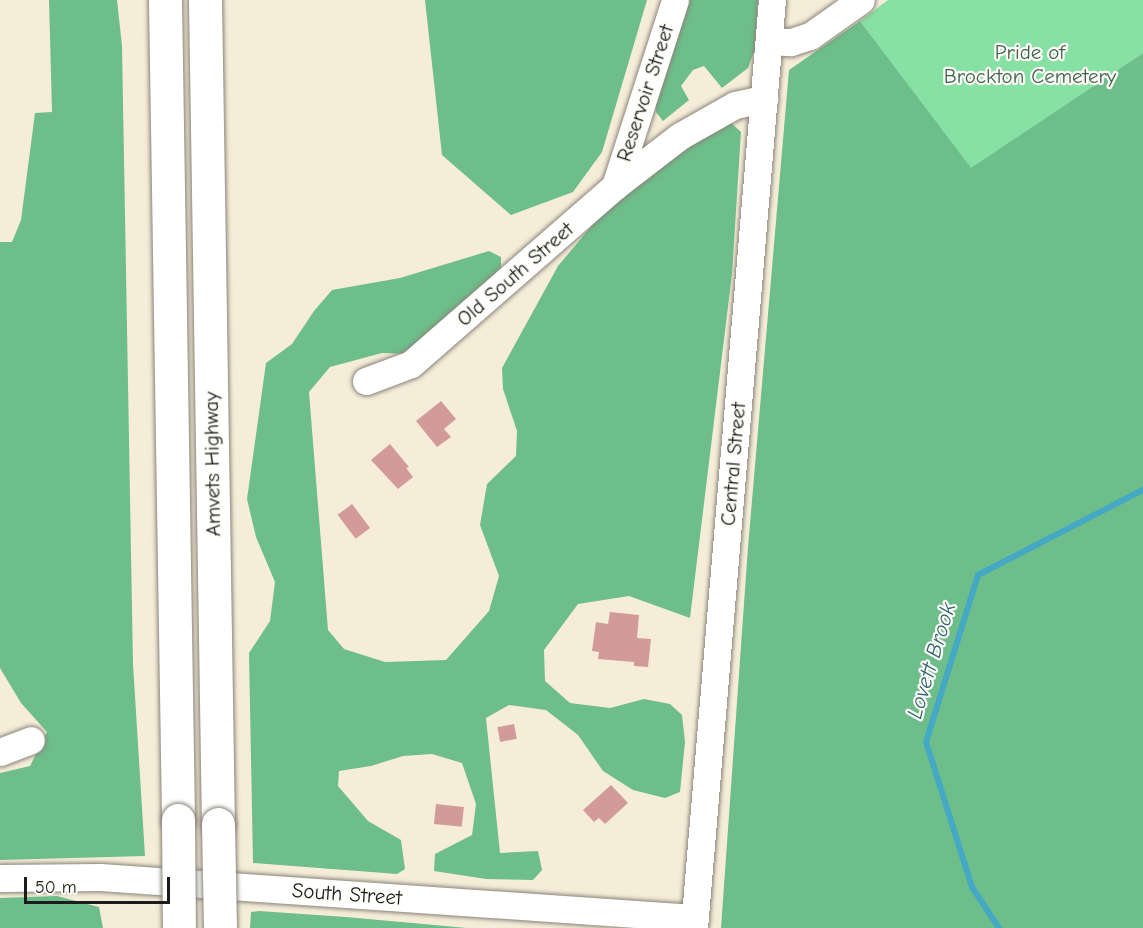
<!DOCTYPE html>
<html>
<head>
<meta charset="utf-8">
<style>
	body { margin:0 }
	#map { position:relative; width:1143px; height:928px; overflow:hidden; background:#f6edd9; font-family:"Comic Neue",sans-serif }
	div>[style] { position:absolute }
	.green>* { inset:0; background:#87e0a4 }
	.forest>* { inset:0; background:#6dbe8a }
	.stream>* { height:6px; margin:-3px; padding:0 3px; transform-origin:3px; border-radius:3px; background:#45a8c4 }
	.building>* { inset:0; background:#d29a98; transform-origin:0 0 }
	.roads { filter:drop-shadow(0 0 2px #89847a) drop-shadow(0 0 2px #89847a) }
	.minor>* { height:27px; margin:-13.5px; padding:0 13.5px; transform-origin:13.5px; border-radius:13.5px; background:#fff }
	.highway>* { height:33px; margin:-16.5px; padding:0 16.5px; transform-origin:16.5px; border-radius:16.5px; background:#fff }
	.bridges { filter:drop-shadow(0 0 2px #89847a) drop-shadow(0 0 2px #89847a) }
	.highway-bridge>* { height:33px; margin:-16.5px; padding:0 16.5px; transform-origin:16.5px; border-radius:16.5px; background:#fff }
	span { translate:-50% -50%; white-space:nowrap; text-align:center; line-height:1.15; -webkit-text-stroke:4.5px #fdfcf7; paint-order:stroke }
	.park-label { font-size:21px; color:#41614c }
	.street-label { font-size:21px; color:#1c1c1c }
	.water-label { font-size:22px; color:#306270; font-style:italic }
	.scale { position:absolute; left:24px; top:877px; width:146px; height:27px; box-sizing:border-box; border:3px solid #1c1c1c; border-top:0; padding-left:8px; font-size:18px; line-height:21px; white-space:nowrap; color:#1c1c1c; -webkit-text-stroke:4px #fdfcf7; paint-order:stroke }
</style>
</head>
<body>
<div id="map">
	<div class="green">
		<i style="clip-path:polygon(888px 0,1143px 0,1143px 53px,971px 169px,860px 21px)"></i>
	</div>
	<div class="forest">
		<i style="clip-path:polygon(49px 0,117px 0,122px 46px,133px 664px,145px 856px,0 860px,0 773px,30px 766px,47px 732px,21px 703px,0 668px,0 242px,12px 242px,21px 220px,35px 113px,52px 112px)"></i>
		<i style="clip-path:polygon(425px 0,647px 0,602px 152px,573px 192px,511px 215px,442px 155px)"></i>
		<i style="clip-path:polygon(687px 0,758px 0,755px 49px,748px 68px,722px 88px,704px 66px,693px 70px,681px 86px,689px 100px,663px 121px,656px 112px,655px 99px)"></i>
		<i style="clip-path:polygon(860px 21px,971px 168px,1143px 53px,1143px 928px,721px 928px,748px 547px,789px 70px)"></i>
		<i style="clip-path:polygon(729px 121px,741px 132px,732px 274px,690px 618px,629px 596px,578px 604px,544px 650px,545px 681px,570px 703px,610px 708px,644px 699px,670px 704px,682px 715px,685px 742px,680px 792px,665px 798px,633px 790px,603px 771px,578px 735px,546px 710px,509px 705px,486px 718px,500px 853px,538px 851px,542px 870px,533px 880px,486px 879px,434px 871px,435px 854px,472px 835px,476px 804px,462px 763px,432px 754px,403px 756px,371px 766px,339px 771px,338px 786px,368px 821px,401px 840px,405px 869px,397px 874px,253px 863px,249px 653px,270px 621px,275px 582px,256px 537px,247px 499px,266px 363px,292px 344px,314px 311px,332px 290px,400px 278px,489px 251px,501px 257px,501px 268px,412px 354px,382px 353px,330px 367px,309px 392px,328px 630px,344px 649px,385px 662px,446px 660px,489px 611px,499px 576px,480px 525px,487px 484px,516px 456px,517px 431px,503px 389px,502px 368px,558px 266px,600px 216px,693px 142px)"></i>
		<i style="clip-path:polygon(57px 896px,99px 907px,103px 928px,0 928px,0 898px)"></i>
		<i style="clip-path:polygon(259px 911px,346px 917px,467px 928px,250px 928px,251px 912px)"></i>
	</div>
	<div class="stream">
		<i style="left:999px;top:928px;width:49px;rotate:-123.4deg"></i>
		<i style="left:972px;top:887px;width:152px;rotate:-107.6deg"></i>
		<i style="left:926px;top:742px;width:175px;rotate:-72.7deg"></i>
		<i style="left:978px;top:575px;width:186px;rotate:-27.3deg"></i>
	</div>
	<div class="building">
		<i style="clip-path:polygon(441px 401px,456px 419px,444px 429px,451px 437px,437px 447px,416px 421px)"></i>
		<i style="clip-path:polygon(390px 444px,409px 467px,406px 468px,413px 477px,398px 489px,371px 460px)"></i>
		<i style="left:352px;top:504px;width:30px;height:18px;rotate:53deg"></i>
		<i style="clip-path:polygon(610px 612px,639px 615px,637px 638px,651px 639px,648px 667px,634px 666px,634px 662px,598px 659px,599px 652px,592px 651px,596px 622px,608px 624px)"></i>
		<i style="left:514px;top:724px;width:15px;height:17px;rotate:79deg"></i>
		<i style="clip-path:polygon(611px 785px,628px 803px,605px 824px,599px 818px,594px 822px,583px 810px)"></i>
		<i style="left:436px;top:804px;width:28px;height:20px;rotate:6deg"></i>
	</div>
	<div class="roads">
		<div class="minor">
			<i style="left:769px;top:41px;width:22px;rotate:3deg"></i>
			<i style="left:791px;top:42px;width:20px;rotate:-18deg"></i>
			<i style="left:810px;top:36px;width:62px;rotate:-35.2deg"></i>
			<i style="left:615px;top:186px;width:195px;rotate:-72.1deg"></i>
			<i style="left:366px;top:381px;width:48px;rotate:-20.7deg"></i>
			<i style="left:411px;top:364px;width:271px;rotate:-41.1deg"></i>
			<i style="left:615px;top:186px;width:82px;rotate:-37.6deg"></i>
			<i style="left:680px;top:136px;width:63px;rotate:-29.4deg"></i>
			<i style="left:735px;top:105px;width:30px;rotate:-12deg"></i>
			<i style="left:0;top:752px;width:33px;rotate:-21deg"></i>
			<i style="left:0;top:878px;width:100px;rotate:-0.6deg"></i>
			<i style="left:100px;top:877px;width:595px;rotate:3.95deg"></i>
			<i style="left:694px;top:928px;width:931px;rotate:-85.2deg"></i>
		</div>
		<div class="highway">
			<i style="left:165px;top:0;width:820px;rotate:89.09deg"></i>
			<i style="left:205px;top:0;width:824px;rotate:89.1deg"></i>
		</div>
	</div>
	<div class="bridges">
		<div class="highway-bridge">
			<i style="left:178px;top:820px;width:108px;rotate:89.5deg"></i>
			<i style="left:218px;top:824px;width:104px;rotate:88.9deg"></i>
		</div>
	</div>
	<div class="park-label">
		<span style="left:1030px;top:64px">Pride of<br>Brockton Cemetery</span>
	</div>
	<div class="street-label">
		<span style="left:645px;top:93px;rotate:-72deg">Reservoir Street</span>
		<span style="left:515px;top:274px;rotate:-41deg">Old South Street</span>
		<span style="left:212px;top:464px;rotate:-91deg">Amvets Highway</span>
		<span style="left:733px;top:464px;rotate:-85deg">Central Street</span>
		<span style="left:347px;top:894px;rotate:4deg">South Street</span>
	</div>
	<div class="water-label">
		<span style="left:932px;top:661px;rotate:-73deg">Lovett Brook</span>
	</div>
	<div class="scale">50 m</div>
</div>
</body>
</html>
